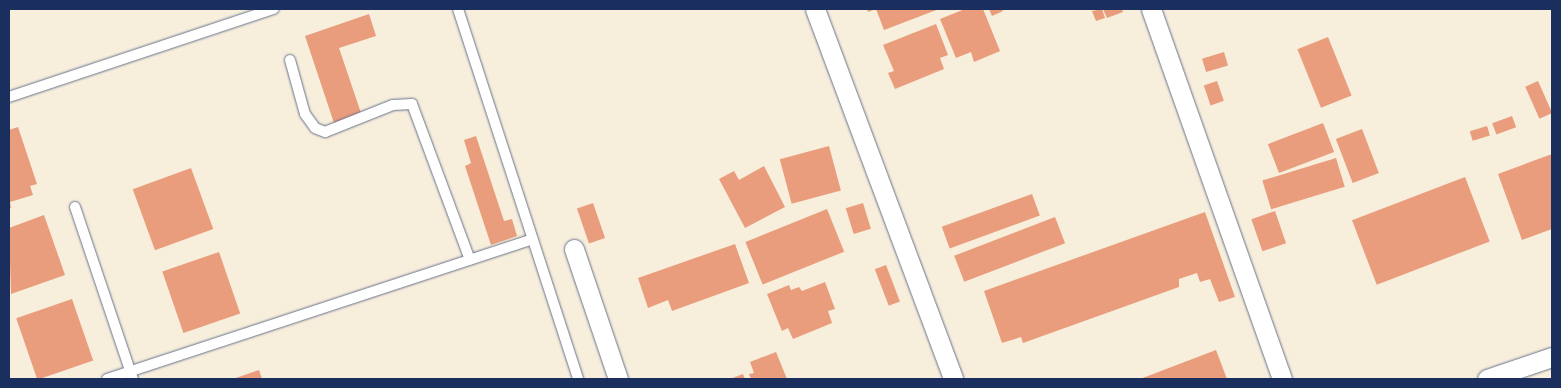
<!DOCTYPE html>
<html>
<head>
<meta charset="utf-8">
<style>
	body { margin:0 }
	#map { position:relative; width:1561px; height:388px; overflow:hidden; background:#f7eedc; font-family:Kalam,sans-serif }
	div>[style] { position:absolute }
	.building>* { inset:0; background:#e99d7c; transform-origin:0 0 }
	.roads { filter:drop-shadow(0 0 1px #68728a) drop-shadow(0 0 1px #68728a) }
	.service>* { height:10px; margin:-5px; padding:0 5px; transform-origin:5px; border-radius:5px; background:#fff }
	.minor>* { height:19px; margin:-9.5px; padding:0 9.5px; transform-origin:9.5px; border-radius:9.5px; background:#fff }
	span { translate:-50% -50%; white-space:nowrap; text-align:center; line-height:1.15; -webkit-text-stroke:4.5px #fdfcf7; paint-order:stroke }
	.frame { position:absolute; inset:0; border:10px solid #1b2f5e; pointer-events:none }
</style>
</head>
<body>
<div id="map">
	<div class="building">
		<i style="clip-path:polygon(867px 9px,939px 9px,884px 30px,876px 9px,868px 12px)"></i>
		<i style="clip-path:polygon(965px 9px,983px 9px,1000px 51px,974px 62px,971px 52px,956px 58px,940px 19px)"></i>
		<i style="clip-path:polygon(989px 9px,1002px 9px,1003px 11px,992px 16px)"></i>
		<i style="clip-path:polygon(1102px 9px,1105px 18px,1096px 21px,1092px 11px)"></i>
		<i style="clip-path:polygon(1103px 9px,1122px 9px,1123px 12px,1107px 18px)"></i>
		<i style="clip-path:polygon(369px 14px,376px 36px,339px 48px,361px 113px,334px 123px,305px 36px)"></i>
		<i style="clip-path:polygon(936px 24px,948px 55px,940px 58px,944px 69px,895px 89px,888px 73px,894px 71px,883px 45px)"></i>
		<i style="left:1328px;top:37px;width:63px;height:33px;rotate:68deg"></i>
		<i style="left:1224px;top:52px;width:14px;height:23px;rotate:73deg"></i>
		<i style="left:1217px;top:81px;width:21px;height:14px;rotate:71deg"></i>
		<i style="left:1538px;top:81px;width:35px;height:14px;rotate:66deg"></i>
		<i style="left:1512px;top:116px;width:12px;height:21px;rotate:70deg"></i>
		<i style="left:1323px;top:123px;width:31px;height:59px;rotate:69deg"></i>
		<i style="left:1487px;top:126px;width:10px;height:18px;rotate:73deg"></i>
		<i style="clip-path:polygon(18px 127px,37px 184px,30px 186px,33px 195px,10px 202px,11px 208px,9px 209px,9px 130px)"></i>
		<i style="left:1362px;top:129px;width:47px;height:28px;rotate:69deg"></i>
		<i style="clip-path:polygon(476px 136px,504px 221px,512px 219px,517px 236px,491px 245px,465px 166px,471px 163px,464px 140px)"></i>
		<i style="left:829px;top:146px;width:46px;height:51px;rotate:75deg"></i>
		<i style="clip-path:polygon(1552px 154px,1552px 229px,1522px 240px,1498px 174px)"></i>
		<i style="left:1336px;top:158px;width:30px;height:77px;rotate:73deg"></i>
		<i style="clip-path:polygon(764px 166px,785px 207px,745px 228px,719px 179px,734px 171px,739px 180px)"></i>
		<i style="left:191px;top:168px;width:65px;height:62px;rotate:70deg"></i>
		<i style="left:1465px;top:177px;width:69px;height:121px;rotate:69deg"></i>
		<i style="left:1032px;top:194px;width:23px;height:96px;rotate:70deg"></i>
		<i style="left:593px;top:203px;width:37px;height:17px;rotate:71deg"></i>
		<i style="left:863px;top:203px;width:27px;height:18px;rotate:73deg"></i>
		<i style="left:827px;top:209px;width:46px;height:88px;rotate:68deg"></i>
		<i style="left:1275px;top:211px;width:34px;height:25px;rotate:71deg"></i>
		<i style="clip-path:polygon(1205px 212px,1235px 297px,1219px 302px,1210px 279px,1200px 282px,1197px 273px,1179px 279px,1179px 287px,1023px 343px,1021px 337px,1002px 343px,984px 291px)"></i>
		<i style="clip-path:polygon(44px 215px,65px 275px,11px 294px,9px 228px)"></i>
		<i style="left:1055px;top:217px;width:28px;height:108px;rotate:69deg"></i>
		<i style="clip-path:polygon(735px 244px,749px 283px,672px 311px,668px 300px,648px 308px,638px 278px)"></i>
		<i style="left:219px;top:252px;width:65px;height:60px;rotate:71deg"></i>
		<i style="left:886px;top:265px;width:39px;height:12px;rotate:69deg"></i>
		<i style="clip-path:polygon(825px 282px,835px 309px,828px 311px,832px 323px,793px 339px,788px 328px,782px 331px,767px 294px,789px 285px,791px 290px,799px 287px,802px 291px)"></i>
		<i style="left:72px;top:299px;width:65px;height:59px;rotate:71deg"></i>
		<i style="clip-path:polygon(1216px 350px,1227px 379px,1140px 379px)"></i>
		<i style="clip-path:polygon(776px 352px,787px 379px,751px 379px,749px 374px,754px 373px,750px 362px)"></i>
		<i style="clip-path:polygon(259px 370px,262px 379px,233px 379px)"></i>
		<i style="clip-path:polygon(743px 374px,745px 379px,730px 379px)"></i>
	</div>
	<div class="roads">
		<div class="service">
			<i style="left:458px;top:9px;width:389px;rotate:72deg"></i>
			<i style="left:290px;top:60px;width:56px;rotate:74.5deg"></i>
			<i style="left:305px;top:114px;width:17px;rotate:54deg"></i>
			<i style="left:315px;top:128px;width:11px;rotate:22deg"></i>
			<i style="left:325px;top:132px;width:73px;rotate:-21.7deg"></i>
			<i style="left:393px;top:105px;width:19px;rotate:-3deg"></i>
			<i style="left:412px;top:104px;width:166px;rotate:69.6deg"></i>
			<i style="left:9px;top:97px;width:279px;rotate:-18.4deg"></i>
			<i style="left:75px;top:207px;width:182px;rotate:71.4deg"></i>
			<i style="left:107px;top:379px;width:447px;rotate:-18.2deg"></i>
		</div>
		<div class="minor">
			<i style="left:815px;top:9px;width:395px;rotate:69.5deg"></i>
			<i style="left:1151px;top:9px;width:393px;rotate:70.5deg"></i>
			<i style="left:574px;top:249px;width:137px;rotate:71.3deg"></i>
			<i style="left:1487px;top:379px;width:69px;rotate:-18.7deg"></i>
		</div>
	</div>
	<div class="frame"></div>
</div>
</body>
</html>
